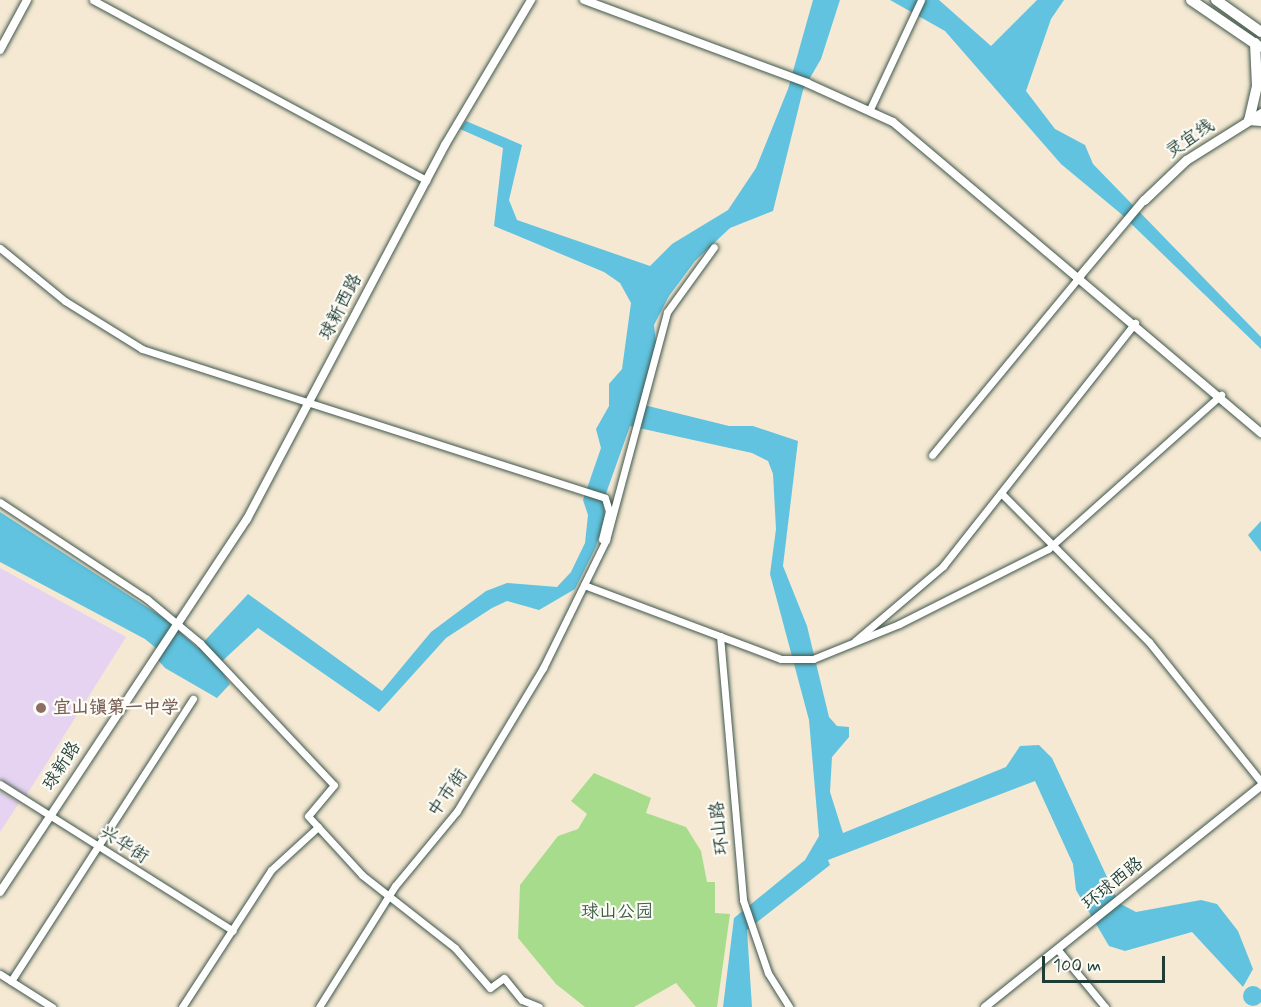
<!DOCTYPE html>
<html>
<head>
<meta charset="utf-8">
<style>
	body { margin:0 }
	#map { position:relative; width:1261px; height:1007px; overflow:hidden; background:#f5e9d3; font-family:Mynerve,"LXGW WenKai TC",sans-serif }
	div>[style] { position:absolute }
	.built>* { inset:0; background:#e5d3f1 }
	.green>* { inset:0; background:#a7dc8c }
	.water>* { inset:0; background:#61c3df }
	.round { border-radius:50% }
	.roads { filter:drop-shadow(0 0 2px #3f574c) drop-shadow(0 0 2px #3f574c) }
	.minor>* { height:7px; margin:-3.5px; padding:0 3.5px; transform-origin:3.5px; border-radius:3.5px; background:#fff }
	.tertiary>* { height:8px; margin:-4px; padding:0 4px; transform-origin:4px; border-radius:4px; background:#fff }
	.secondary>* { height:9px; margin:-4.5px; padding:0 4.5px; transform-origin:4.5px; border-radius:4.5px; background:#fff }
	.primary>* { height:10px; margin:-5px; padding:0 5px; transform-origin:5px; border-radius:5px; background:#fff }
	.dots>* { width:16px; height:16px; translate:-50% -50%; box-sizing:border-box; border:3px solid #fdfcf7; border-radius:50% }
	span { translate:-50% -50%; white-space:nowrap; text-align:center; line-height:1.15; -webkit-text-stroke:4.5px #fdfcf7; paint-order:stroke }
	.street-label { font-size:18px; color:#1f3d34 }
	.education-label { font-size:18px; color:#785e54; font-weight:700 }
	.left { translate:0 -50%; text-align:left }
	.park-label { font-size:18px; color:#3a5d46 }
	.scale { position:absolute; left:1042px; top:956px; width:123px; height:27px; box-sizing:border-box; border:3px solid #1f3d34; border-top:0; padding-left:8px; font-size:18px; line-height:21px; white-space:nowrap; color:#1f3d34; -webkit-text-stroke:4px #fdfcf7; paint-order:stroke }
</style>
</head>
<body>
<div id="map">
	<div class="built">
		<i style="clip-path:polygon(0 568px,126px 637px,26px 796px,0 779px)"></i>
		<i style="clip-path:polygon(0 791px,19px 803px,0 832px)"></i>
	</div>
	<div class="green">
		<i style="clip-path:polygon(594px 773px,651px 798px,646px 813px,686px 827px,701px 851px,707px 882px,715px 882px,715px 913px,730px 914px,717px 1007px,696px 1007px,676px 983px,634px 1007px,585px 1007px,556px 984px,518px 938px,520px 885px,558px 836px,578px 829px,587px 814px,571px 801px)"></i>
	</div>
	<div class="water">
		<i style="clip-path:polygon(813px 0,840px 0,821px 59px,803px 90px,773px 211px,730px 228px,695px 261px,669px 296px,654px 325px,656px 343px,640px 404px,729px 426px,753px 426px,798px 441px,783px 566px,807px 626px,829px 717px,837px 726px,849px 727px,849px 737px,832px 757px,830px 792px,843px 833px,1006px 767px,1020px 746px,1039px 745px,1052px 758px,1119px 903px,1136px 912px,1201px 900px,1217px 904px,1238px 931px,1253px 969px,1243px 987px,1192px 932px,1125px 951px,1109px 946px,1076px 890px,1073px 864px,1035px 781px,828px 860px,830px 865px,747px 930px,752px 1007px,723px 1007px,734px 918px,805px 860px,819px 836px,809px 720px,770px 574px,776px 529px,773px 474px,768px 461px,752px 453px,630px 426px,603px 502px,605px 516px,596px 547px,575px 589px,539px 610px,507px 601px,492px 608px,446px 638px,379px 712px,258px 628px,218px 665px,230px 684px,217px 698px,165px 668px,158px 660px,162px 653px,145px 639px,0 562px,0 512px,164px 618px,198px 648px,248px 594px,382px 691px,431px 632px,486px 591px,507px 583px,557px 587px,571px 572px,585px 543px,588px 515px,583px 500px,601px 448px,596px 429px,609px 406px,609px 384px,622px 369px,631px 303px,620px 283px,604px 272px,494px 226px,503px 148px,460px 129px,466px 121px,522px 145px,509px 200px,517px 220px,650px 266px,672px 244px,728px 210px,756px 168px,788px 89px)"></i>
		<i style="clip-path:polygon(890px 0,939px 0,991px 46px,1037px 0,1064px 0,1051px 19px,1026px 91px,1055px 129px,1085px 145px,1093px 164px,1261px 337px,1261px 349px,1120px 213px,1061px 164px,945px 31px)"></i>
		<i style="clip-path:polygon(1261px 521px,1261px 552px,1248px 535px)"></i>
		<i class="round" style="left:1243px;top:986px;width:20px;height:20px"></i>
	</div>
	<div class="roads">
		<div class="minor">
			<i style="left:93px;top:0;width:379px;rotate:28.4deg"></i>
			<i style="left:870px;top:109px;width:120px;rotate:-64.9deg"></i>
			<i style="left:0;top:248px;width:84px;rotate:39.2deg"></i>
			<i style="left:65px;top:301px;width:91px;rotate:31.9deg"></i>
			<i style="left:142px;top:349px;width:486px;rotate:17.8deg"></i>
			<i style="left:605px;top:498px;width:14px;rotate:73deg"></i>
			<i style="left:609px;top:511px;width:29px;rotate:104deg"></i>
			<i style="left:932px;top:455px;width:232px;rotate:-50.4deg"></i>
			<i style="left:1001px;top:493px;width:210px;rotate:45.2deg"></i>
			<i style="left:1149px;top:642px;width:179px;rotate:51.3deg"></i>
			<i style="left:0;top:502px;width:176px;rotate:33.4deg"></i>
			<i style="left:147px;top:599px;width:69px;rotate:39.7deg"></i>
			<i style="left:200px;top:643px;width:195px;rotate:46.7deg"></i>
			<i style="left:334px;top:785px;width:40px;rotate:130deg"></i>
			<i style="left:308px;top:816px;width:80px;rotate:47.5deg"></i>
			<i style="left:362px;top:875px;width:118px;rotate:38.1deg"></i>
			<i style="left:455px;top:948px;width:53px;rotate:48.8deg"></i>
			<i style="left:490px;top:988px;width:17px;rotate:-36deg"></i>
			<i style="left:504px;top:978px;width:28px;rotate:51deg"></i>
			<i style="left:522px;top:1000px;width:18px;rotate:22deg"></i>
			<i style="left:584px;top:585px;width:210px;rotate:20.6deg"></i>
			<i style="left:781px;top:659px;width:32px"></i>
			<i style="left:813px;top:659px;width:93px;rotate:-22.1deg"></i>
			<i style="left:899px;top:624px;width:167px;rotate:-26.7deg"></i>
			<i style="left:1048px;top:549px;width:232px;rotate:-41.7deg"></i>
			<i style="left:720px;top:636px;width:265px;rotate:85deg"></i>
			<i style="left:743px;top:900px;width:77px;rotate:71.1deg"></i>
			<i style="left:768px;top:973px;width:40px;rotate:58deg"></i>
			<i style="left:855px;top:641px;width:116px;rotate:-40.4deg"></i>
			<i style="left:943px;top:566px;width:310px;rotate:-51.7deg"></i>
			<i style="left:0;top:784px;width:275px;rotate:32.2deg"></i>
			<i style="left:1058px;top:950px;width:74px;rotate:50.5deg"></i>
			<i style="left:0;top:974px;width:62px;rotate:32.4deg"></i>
			<i style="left:11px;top:981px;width:336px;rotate:-57.2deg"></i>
			<i style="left:182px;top:1007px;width:163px;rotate:-57deg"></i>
			<i style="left:271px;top:870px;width:64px;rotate:-42.5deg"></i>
			<i style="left:319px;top:1007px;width:143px;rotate:-57.9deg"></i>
			<i style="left:395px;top:886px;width:97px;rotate:-50.4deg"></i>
			<i style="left:457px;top:811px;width:167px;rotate:-59deg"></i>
			<i style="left:543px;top:668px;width:143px;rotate:-63.8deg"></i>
			<i style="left:606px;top:540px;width:236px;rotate:-75deg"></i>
			<i style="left:667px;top:312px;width:80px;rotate:-54.1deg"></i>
		</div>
		<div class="tertiary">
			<i style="left:584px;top:0;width:238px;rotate:20.4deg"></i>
			<i style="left:807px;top:83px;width:94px;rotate:24.4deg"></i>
			<i style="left:893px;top:122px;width:482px;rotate:40.2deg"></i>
			<i style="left:0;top:50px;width:57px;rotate:-61.6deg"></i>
			<i style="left:1080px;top:276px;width:99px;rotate:-49.9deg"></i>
			<i style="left:0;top:892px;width:447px;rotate:-56.5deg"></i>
			<i style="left:247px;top:519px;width:423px;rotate:-62.1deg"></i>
			<i style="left:445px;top:145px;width:169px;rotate:-59.3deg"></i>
			<i style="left:985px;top:1007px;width:354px;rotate:-38.7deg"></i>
		</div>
		<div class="secondary">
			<i style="left:1144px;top:200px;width:58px;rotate:-43.6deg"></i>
			<i style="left:1186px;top:160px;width:89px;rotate:-32.1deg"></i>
		</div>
		<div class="primary">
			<i style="left:1191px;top:0;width:83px;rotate:34.3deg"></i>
			<i style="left:1216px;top:0;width:55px;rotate:35.4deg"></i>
			<i style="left:1255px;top:43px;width:43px;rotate:87.3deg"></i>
			<i style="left:1257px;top:86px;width:35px;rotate:103deg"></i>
			<i style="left:1249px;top:120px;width:12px;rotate:5deg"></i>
		</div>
	</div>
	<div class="dots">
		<i style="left:41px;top:708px;background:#8d6e63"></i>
	</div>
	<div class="street-label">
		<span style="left:1190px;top:139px;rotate:-34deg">灵宜线</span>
		<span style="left:341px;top:307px;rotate:-63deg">球新西路</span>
		<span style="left:62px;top:766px;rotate:-57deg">球新路</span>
		<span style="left:448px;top:793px;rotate:-55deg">中市街</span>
		<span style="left:720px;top:828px;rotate:-96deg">环山路</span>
		<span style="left:124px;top:845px;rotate:32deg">兴华街</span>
		<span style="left:1113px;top:884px;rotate:-39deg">环球西路</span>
	</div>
	<div class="education-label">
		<span class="left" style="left:53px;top:708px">宜山镇第一中学</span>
	</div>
	<div class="park-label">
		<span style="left:617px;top:912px">球山公园</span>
	</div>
	<div class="scale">100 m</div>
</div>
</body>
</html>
